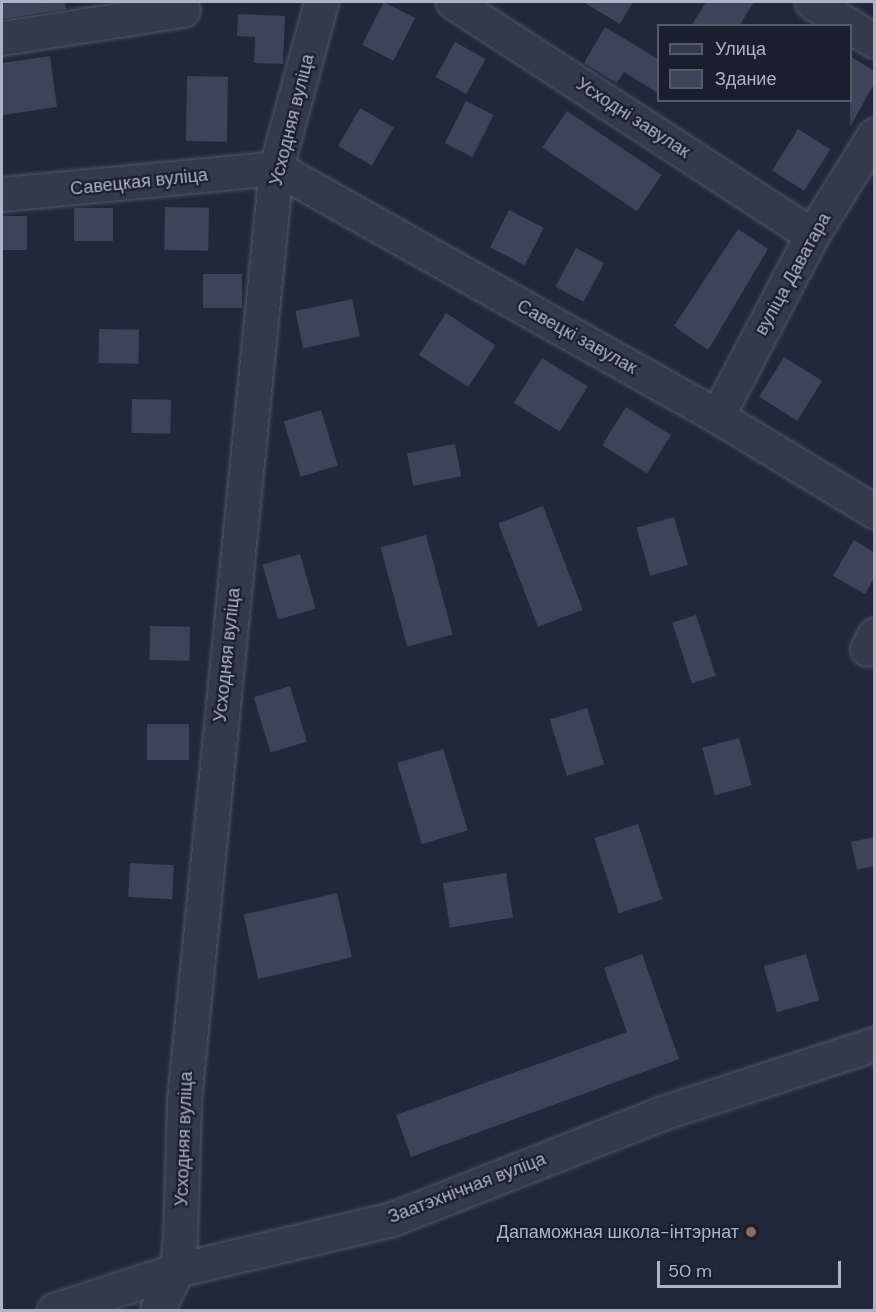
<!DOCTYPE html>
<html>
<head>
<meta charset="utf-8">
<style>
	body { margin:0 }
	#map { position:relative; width:876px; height:1312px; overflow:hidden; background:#202839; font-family:"DM Sans",sans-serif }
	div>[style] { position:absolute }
	.building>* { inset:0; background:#3b4459; transform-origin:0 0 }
	.roads { filter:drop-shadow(0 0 2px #515767) drop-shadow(0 0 2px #515767) }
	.minor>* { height:33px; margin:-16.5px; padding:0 16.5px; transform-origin:16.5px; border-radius:16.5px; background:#333a4a }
	.dots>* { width:16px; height:16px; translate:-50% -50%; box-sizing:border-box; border:3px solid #191f2e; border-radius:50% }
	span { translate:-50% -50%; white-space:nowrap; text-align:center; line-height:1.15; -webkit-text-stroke:4.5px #191f2e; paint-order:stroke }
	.street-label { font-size:18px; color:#aeb4c6 }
	.poi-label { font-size:18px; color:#aeb4c6 }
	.right { translate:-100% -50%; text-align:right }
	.frame { position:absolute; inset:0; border:3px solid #aeb4c6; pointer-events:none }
	.legend { position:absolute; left:657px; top:24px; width:195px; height:78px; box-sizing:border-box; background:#191f2e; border:2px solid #555b6b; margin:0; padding:8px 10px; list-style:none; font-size:18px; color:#aeb4c6 }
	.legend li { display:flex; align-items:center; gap:12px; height:30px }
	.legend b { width:30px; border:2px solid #555b6b }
	.scale { position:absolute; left:657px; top:1261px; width:184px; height:27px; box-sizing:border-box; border:3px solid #aeb4c6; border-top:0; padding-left:8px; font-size:18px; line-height:21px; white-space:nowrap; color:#aeb4c6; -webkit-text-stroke:4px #191f2e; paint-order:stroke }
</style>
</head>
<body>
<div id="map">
	<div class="building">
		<i style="clip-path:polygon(2px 2px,65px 2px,66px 9px,2px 19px)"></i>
		<i style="left:384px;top:2px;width:35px;height:48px;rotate:27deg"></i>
		<i style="clip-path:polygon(583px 2px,633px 2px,620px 24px)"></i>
		<i style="clip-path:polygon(706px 2px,754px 2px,739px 26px,691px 26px)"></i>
		<i style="clip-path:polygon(238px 14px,285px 16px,283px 64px,254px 63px,255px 37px,237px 36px)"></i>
		<i style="clip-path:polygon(605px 27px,658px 59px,658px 93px,624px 72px,617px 83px,584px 63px)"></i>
		<i style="left:455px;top:42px;width:35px;height:40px;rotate:29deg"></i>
		<i style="clip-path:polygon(50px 56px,57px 107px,2px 115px,2px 63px)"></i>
		<i style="clip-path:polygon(850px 56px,874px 71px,874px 84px,850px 127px)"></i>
		<i style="left:187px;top:76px;width:41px;height:65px;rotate:1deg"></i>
		<i style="left:466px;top:101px;width:31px;height:47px;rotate:27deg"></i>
		<i style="left:360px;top:108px;width:39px;height:44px;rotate:30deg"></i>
		<i style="left:567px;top:111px;width:114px;height:44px;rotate:34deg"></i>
		<i style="left:798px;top:129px;width:38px;height:49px;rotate:32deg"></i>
		<i style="left:165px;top:207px;width:44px;height:43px;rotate:1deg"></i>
		<i style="left:74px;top:208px;width:39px;height:33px"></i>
		<i style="left:509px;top:210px;width:39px;height:42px;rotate:27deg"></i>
		<i style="left:2px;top:216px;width:25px;height:34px"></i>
		<i style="clip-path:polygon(738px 229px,768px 249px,708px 350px,674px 326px)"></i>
		<i style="left:576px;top:248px;width:32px;height:44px;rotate:28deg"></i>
		<i style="left:203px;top:274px;width:39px;height:34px"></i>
		<i style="left:352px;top:299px;width:38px;height:58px;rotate:78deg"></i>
		<i style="left:446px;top:313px;width:59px;height:50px;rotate:33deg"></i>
		<i style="left:99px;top:329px;width:40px;height:34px;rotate:1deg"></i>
		<i style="left:784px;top:357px;width:45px;height:47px;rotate:32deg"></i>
		<i style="left:542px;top:358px;width:54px;height:53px;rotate:32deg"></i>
		<i style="left:132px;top:399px;width:39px;height:34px;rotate:1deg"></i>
		<i style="left:626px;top:407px;width:53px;height:45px;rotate:32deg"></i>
		<i style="left:321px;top:410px;width:58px;height:39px;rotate:73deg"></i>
		<i style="left:455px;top:444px;width:33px;height:49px;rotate:79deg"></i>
		<i style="left:543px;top:506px;width:111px;height:48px;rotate:69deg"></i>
		<i style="left:674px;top:517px;width:50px;height:39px;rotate:74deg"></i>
		<i style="left:426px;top:535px;width:103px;height:47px;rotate:75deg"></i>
		<i style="clip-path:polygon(854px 540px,874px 552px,874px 578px,865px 594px,833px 576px)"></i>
		<i style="left:300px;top:554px;width:57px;height:39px;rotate:74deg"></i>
		<i style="left:696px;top:615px;width:64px;height:25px;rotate:72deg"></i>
		<i style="left:150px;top:626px;width:40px;height:34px;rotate:1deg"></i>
		<i style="left:290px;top:686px;width:58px;height:38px;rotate:73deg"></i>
		<i style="left:587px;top:708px;width:59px;height:39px;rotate:73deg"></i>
		<i style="left:147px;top:724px;width:42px;height:36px"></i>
		<i style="left:739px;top:738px;width:49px;height:38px;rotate:75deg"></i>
		<i style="left:443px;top:749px;width:85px;height:48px;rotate:73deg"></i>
		<i style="left:638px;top:824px;width:79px;height:46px;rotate:72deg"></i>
		<i style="clip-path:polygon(874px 837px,874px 866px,857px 870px,851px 842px)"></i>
		<i style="left:130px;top:863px;width:44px;height:34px;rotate:3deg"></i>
		<i style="left:506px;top:873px;width:45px;height:64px;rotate:81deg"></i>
		<i style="left:337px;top:893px;width:66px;height:96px;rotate:77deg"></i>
		<i style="clip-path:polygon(642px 954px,679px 1059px,411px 1157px,396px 1115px,627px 1032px,604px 968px)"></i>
		<i style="left:806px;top:954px;width:48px;height:44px;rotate:74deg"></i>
	</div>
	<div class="roads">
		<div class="minor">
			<i style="left:453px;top:2px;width:428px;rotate:33deg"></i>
			<i style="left:812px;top:2px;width:45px;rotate:32.3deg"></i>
			<i style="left:850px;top:26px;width:28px;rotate:32deg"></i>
			<i style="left:2px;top:38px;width:183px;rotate:-8.8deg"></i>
			<i style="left:2px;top:194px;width:275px;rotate:-5.4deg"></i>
			<i style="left:276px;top:168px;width:506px;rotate:29.35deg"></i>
			<i style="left:717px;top:416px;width:184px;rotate:31.2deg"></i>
			<i style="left:717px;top:416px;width:204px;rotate:-62.3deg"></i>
			<i style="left:812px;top:235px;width:118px;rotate:-58.2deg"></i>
			<i style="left:867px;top:649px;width:16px;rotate:-63deg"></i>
			<i style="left:54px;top:1310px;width:129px;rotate:-18deg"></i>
			<i style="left:177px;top:1270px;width:221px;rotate:-13.3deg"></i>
			<i style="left:392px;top:1219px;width:290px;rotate:-21.4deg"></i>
			<i style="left:662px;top:1113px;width:223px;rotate:-18deg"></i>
			<i style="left:157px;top:1310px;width:45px;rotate:-63.4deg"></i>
			<i style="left:177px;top:1270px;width:33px;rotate:-85deg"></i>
			<i style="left:180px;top:1237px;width:137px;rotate:-88.3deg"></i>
			<i style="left:184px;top:1100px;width:937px;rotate:-84.36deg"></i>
			<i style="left:276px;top:168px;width:172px;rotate:-74.8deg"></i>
		</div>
	</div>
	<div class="dots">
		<i style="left:751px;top:1232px;background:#8d6e63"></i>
	</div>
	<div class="street-label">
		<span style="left:633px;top:118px;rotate:33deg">Усходні завулак</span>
		<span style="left:292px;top:120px;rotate:-76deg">Усходняя вуліца</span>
		<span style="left:139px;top:182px;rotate:-6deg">Савецкая вуліца</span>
		<span style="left:793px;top:274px;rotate:-61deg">вуліца Даватара</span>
		<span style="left:577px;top:337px;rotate:29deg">Савецкі завулак</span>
		<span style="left:227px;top:655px;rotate:-84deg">Усходняя вуліца</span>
		<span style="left:184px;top:1139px;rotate:-88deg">Усходняя вуліца</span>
		<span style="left:467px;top:1188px;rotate:-21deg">Заатэхнічная вуліца</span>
	</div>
	<div class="poi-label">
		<span class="right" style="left:739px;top:1232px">Дапаможная школа-інтэрнат</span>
	</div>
	<div class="frame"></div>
	<ul class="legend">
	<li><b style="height:8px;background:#333a4a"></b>Улица</li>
	<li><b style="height:16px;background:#3b4459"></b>Здание</li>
	</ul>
	<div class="scale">50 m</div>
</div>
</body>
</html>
